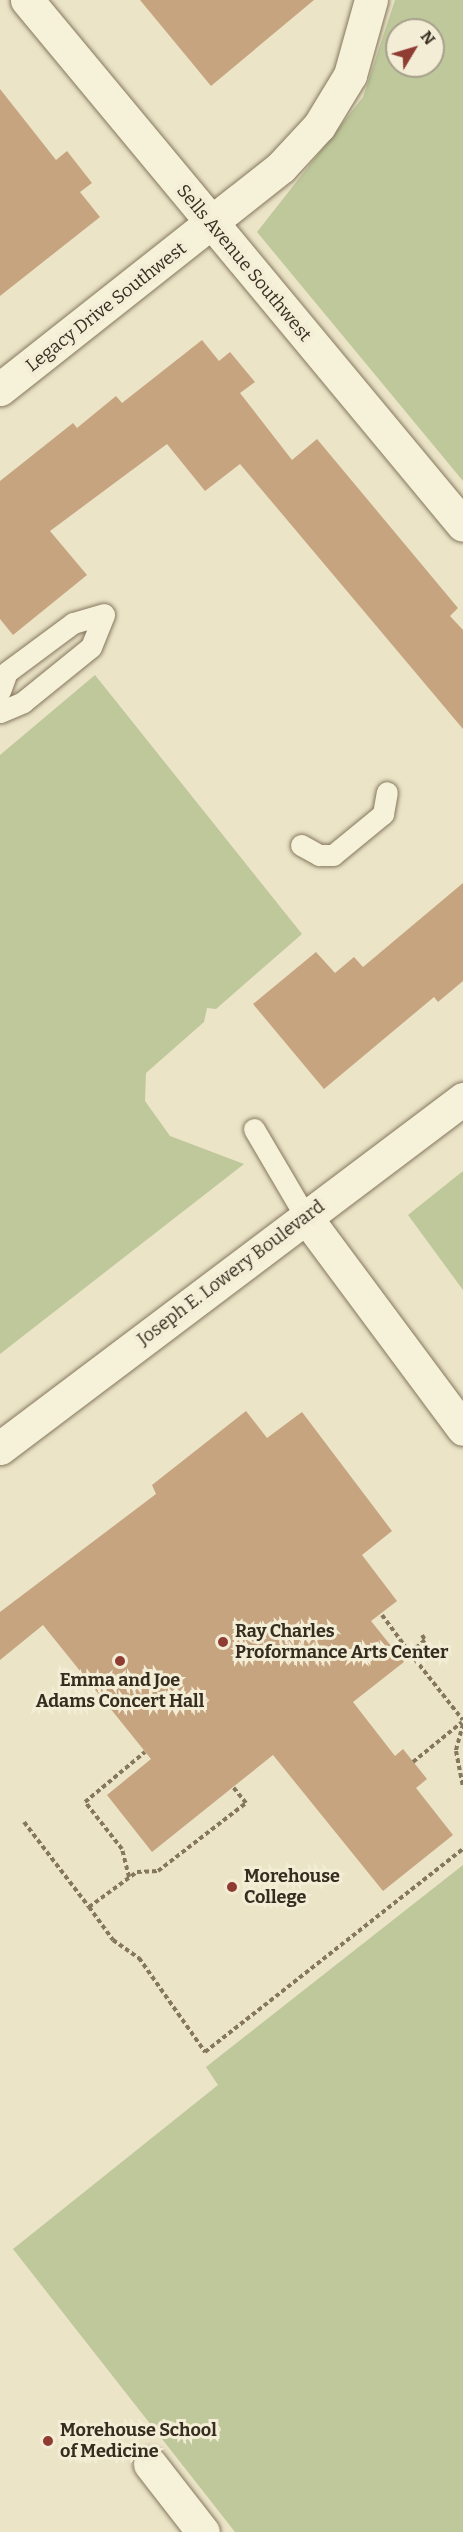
<!DOCTYPE html>
<html>
<head>
<meta charset="utf-8">
<style>
	body { margin:0 }
	#map { position:relative; width:463px; height:2532px; overflow:hidden; background:#ebe4c7; font-family:Bitter,serif }
	div>[style] { position:absolute }
	.green>* { inset:0; background:#bec89b }
	.building>* { inset:0; background:#c6a480 }
	.path>* { height:4px; margin-top:-2px; transform-origin:0; background:repeating-linear-gradient(90deg,#85775e 0 4.5px,transparent 0 7.5px) }
	.roads { filter:drop-shadow(0 0 2px #85775e) drop-shadow(0 0 2px #85775e) }
	.service>* { height:21px; margin:-10.5px; padding:0 10.5px; transform-origin:10.5px; border-radius:10.5px; background:#f6f1d9 }
	.minor>* { height:33px; margin:-16.5px; padding:0 16.5px; transform-origin:16.5px; border-radius:16.5px; background:#f6f1d9 }
	.secondary>* { height:33px; margin:-16.5px; padding:0 16.5px; transform-origin:16.5px; border-radius:16.5px; background:#f6f1d9 }
	.dots>* { width:16px; height:16px; translate:-50% -50%; box-sizing:border-box; border:3px solid #f3edd5; border-radius:50% }
	span { translate:-50% -50%; white-space:nowrap; text-align:center; line-height:1.15; -webkit-text-stroke:6px #f3edd5; paint-order:stroke }
	.street-label { font-size:18px; color:#362d20 }
	.poi-label { font-size:18px; color:#362d20; font-weight:700 }
	.left { translate:0 -50%; text-align:left }
	.north { position:absolute; left:385px; top:18px; width:60px; height:60px; box-sizing:border-box; background:#f3edd5; border:2px solid #a7a08d; border-radius:50%; rotate:52deg; font-size:16px; font-weight:700; line-height:24px; text-align:center; color:#362d20 }
	.north::after { content:''; display:block; margin:auto; width:21px; height:27px; background:#8f3c33; clip-path:polygon(50% 0,100% 100%,50% 72%,0 100%) }
</style>
</head>
<body>
<div id="map">
	<div class="green">
		<i style="clip-path:polygon(evenodd,395px 0,463px 0,463px 481px,257px 232px,363px 97px,395px 0,397px 30px,433px 30px,433px 66px,397px 66px,397px 30px)"></i>
		<i style="clip-path:polygon(95px 675px,302px 934px,216px 1009px,207px 1008px,204px 1022px,146px 1073px,145px 1101px,170px 1136px,244px 1164px,0 1354px,0 755px)"></i>
		<i style="clip-path:polygon(463px 1171px,463px 1290px,408px 1215px)"></i>
		<i style="clip-path:polygon(463px 1865px,463px 2532px,235px 2532px,13px 2249px,218px 2085px,206px 2067px)"></i>
	</div>
	<div class="building">
		<i style="clip-path:polygon(140px 0,314px 0,211px 86px)"></i>
		<i style="clip-path:polygon(0 89px,56px 160px,67px 151px,92px 183px,80px 192px,100px 217px,0 296px)"></i>
		<i style="clip-path:polygon(202px 340px,219px 361px,230px 352px,255px 382px,240px 393px,292px 460px,317px 439px,458px 608px,450px 616px,463px 630px,463px 729px,240px 464px,205px 491px,167px 444px,50px 531px,87px 575px,13px 635px,0 619px,0 481px,73px 423px,77px 428px,116px 396px,122px 403px)"></i>
		<i style="clip-path:polygon(463px 883px,463px 981px,438px 1002px,434px 997px,324px 1089px,253px 1004px,316px 952px,335px 973px,354px 957px,363px 967px)"></i>
		<i style="clip-path:polygon(246px 1411px,267px 1438px,302px 1412px,392px 1531px,362px 1555px,397px 1601px,371px 1621px,404px 1662px,353px 1702px,395px 1756px,403px 1749px,427px 1779px,416px 1788px,453px 1835px,383px 1891px,273px 1755px,152px 1852px,107px 1795px,151px 1759px,43px 1625px,0 1660px,0 1612px,156px 1494px,152px 1485px)"></i>
	</div>
	<div class="path">
		<i style="left:382px;top:1615px;width:47px;rotate:53.6deg"></i>
		<i style="left:422px;top:1635px;width:6px;rotate:59deg"></i>
		<i style="left:425px;top:1640px;width:20px;rotate:139deg"></i>
		<i style="left:410px;top:1653px;width:85px;rotate:51.7deg"></i>
		<i style="left:463px;top:1724px;width:28px;rotate:105deg"></i>
		<i style="left:456px;top:1751px;width:37px;rotate:79deg"></i>
		<i style="left:413px;top:1762px;width:63px;rotate:-39.2deg"></i>
		<i style="left:24px;top:1822px;width:107px;rotate:52.6deg"></i>
		<i style="left:89px;top:1907px;width:59px;rotate:-36.1deg"></i>
		<i style="left:137px;top:1872px;width:21px;rotate:-3deg"></i>
		<i style="left:158px;top:1871px;width:111px;rotate:-37.7deg"></i>
		<i style="left:246px;top:1803px;width:21px;rotate:-129deg"></i>
		<i style="left:129px;top:1877px;width:29px;rotate:-104deg"></i>
		<i style="left:122px;top:1849px;width:60px;rotate:-128.2deg"></i>
		<i style="left:85px;top:1802px;width:78px;rotate:-39.8deg"></i>
		<i style="left:89px;top:1907px;width:41px;rotate:54deg"></i>
		<i style="left:113px;top:1940px;width:32px;rotate:35deg"></i>
		<i style="left:139px;top:1958px;width:115px;rotate:54.9deg"></i>
		<i style="left:205px;top:2052px;width:328px;rotate:-38.2deg"></i>
	</div>
	<div class="roads">
		<div class="service">
			<i style="left:0;top:691px;width:20px;rotate:-70deg"></i>
			<i style="left:7px;top:672px;width:82px;rotate:-36.6deg"></i>
			<i style="left:73px;top:623px;width:32px;rotate:-16deg"></i>
			<i style="left:0;top:712px;width:25px;rotate:-23deg"></i>
			<i style="left:23px;top:702px;width:87px;rotate:-39deg"></i>
			<i style="left:91px;top:647px;width:35px;rotate:-68deg"></i>
			<i style="left:301px;top:845px;width:21px;rotate:29deg"></i>
			<i style="left:319px;top:855px;width:14px"></i>
			<i style="left:333px;top:855px;width:65px;rotate:-39.4deg"></i>
			<i style="left:383px;top:814px;width:22px;rotate:-80deg"></i>
			<i style="left:254px;top:1129px;width:101px;rotate:59.6deg"></i>
		</div>
		<div class="minor">
			<i style="left:27px;top:0;width:682px;rotate:50.29deg"></i>
			<i style="left:0;top:389px;width:358px;rotate:-38.3deg"></i>
			<i style="left:281px;top:167px;width:56px;rotate:-47.2deg"></i>
			<i style="left:319px;top:126px;width:60px;rotate:-58.7deg"></i>
			<i style="left:350px;top:75px;width:78px;rotate:-74.4deg"></i>
			<i style="left:305px;top:1216px;width:265px;rotate:53.4deg"></i>
			<i style="left:150px;top:2464px;width:86px;rotate:52.1deg"></i>
		</div>
		<div class="secondary">
			<i style="left:0;top:1448px;width:580px;rotate:-37.01deg"></i>
		</div>
	</div>
	<div class="dots">
		<i style="left:223px;top:1642px;background:#8f3c33"></i>
		<i style="left:120px;top:1661px;background:#8f3c33"></i>
		<i style="left:232px;top:1887px;background:#8f3c33"></i>
		<i style="left:48px;top:2441px;background:#8f3c33"></i>
	</div>
	<div class="street-label">
		<span style="left:244px;top:263px;rotate:50deg">Sells Avenue Southwest</span>
		<span style="left:106px;top:307px;rotate:-38deg">Legacy Drive Southwest</span>
		<span style="left:231px;top:1273px;rotate:-37deg">Joseph E. Lowery Boulevard</span>
	</div>
	<div class="poi-label">
		<span class="left" style="left:235px;top:1642px">Ray Charles<br>Proformance Arts Center</span>
		<span style="left:120px;top:1691px">Emma and Joe<br>Adams Concert Hall</span>
		<span class="left" style="left:244px;top:1887px">Morehouse<br>College</span>
		<span class="left" style="left:60px;top:2441px">Morehouse School<br>of Medicine</span>
	</div>
	<div class="north">N</div>
</div>
</body>
</html>
